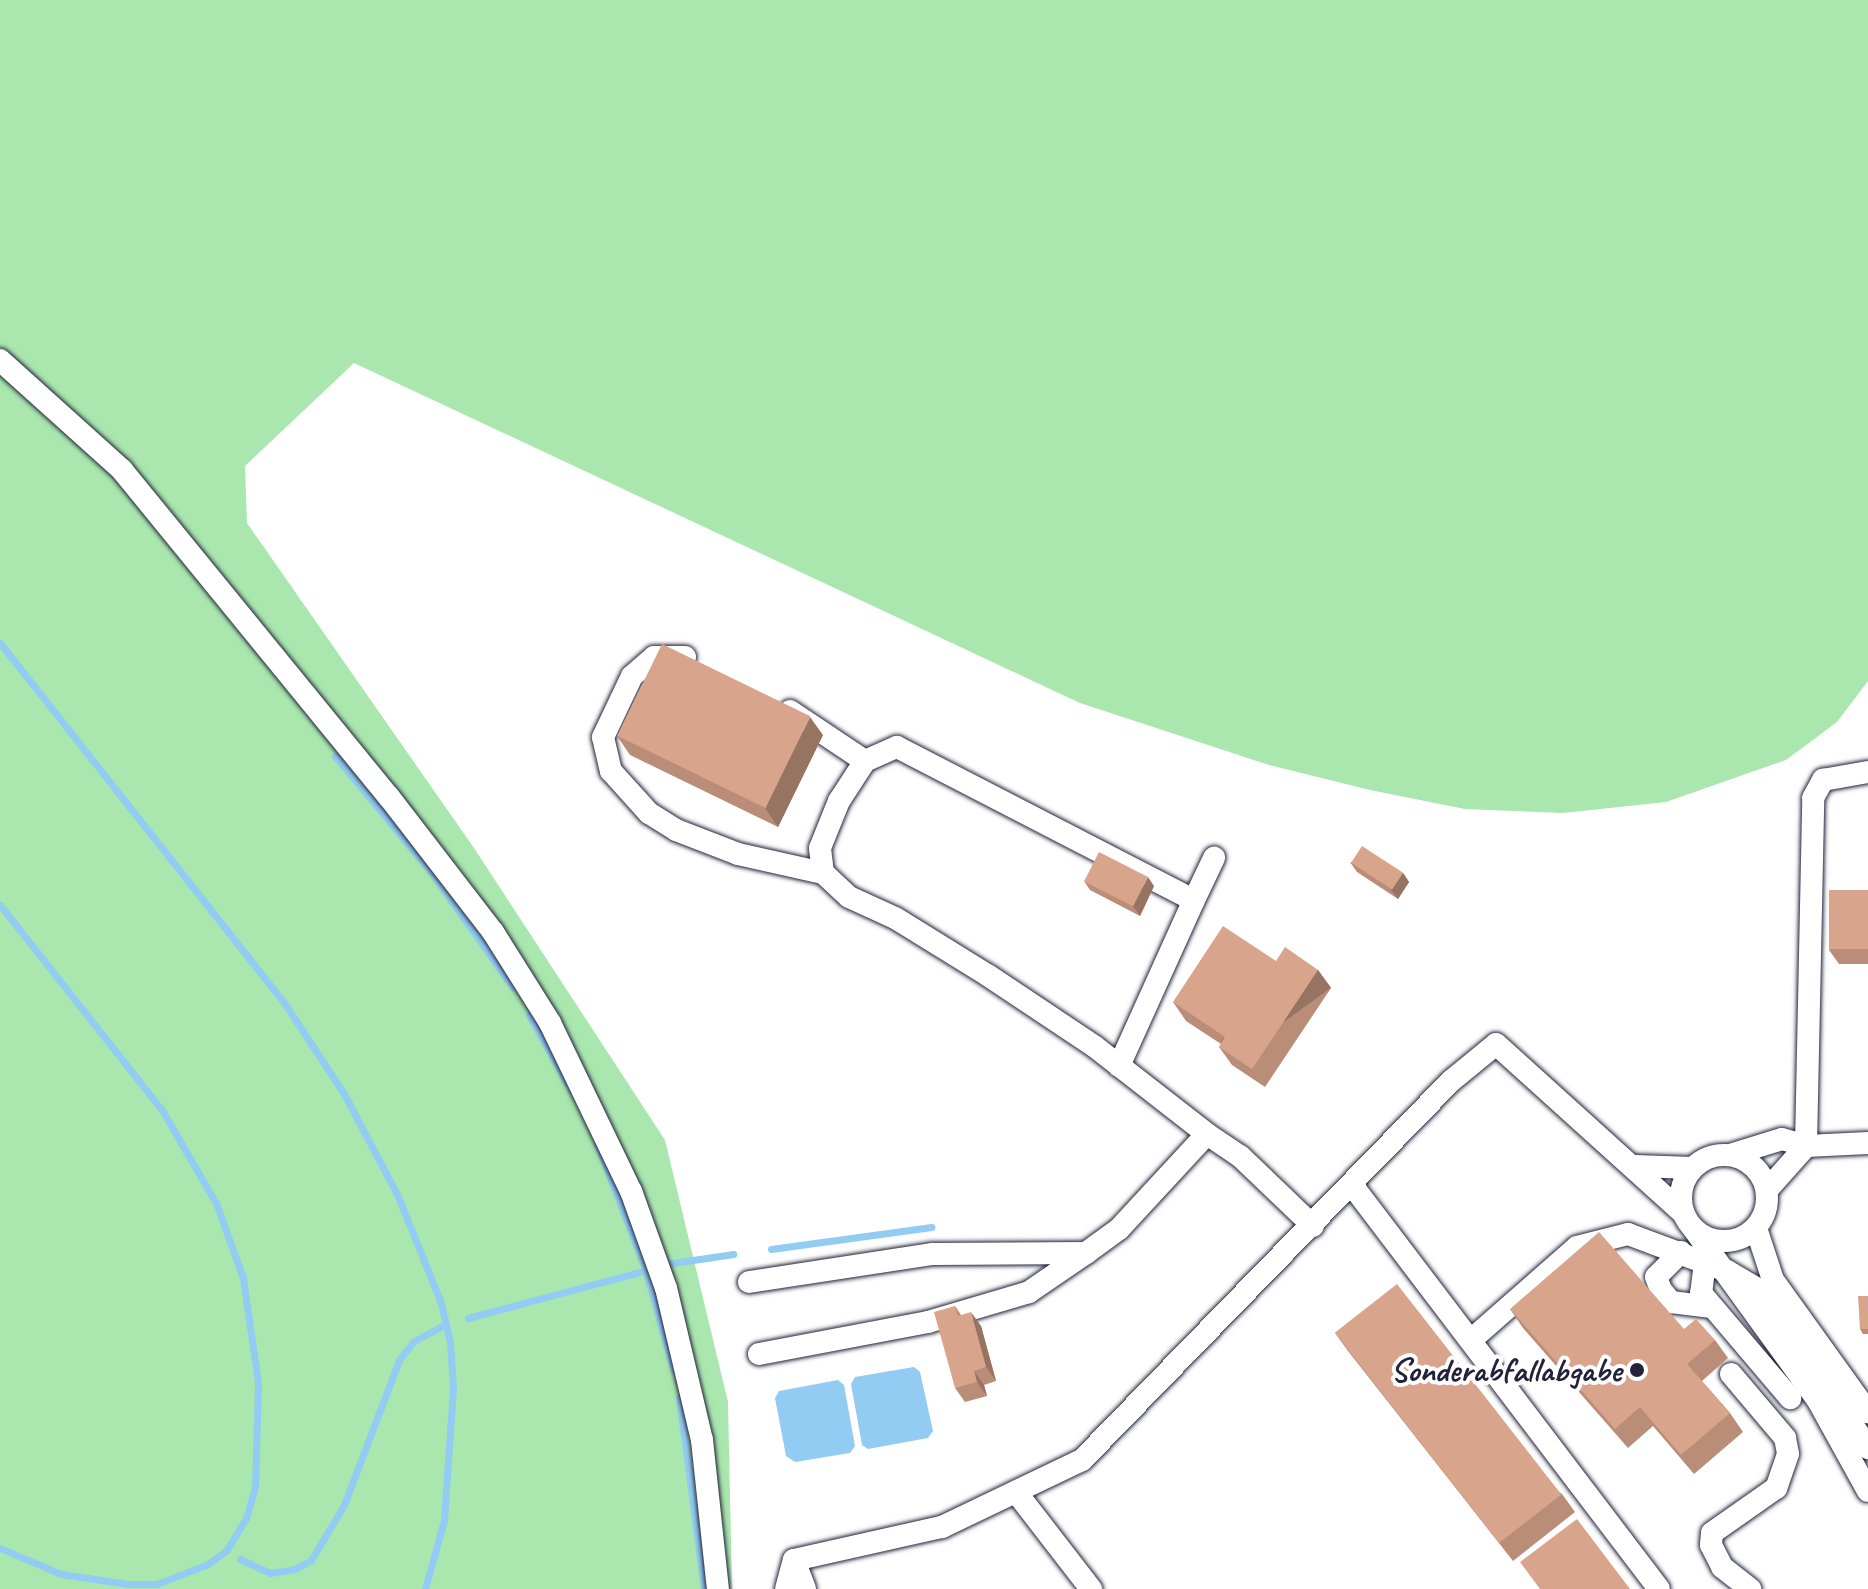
<!DOCTYPE html>
<html>
<head>
<meta charset="utf-8">
<style>
	body { margin:0 }
	#map { position:relative; width:1868px; height:1589px; overflow:hidden; background:#fff; font-family:Caveat,sans-serif }
	div>[style] { position:absolute }
	.green>* { inset:0; background:#a9e7ae }
	.water>* { inset:0; background:#92ccf2 }
	.stream>* { height:7px; margin:-3.5px; padding:0 3.5px; transform-origin:3.5px; border-radius:3.5px; background:#92ccf2 }
	.roads { filter:drop-shadow(0 0 2px #22223b) drop-shadow(0 0 2px #22223b) }
	.minor>* { height:22px; margin:-11px; padding:0 11px; transform-origin:11px; border-radius:11px; background:#fff }
	.minor>.ring { margin:-11px; padding:0; box-sizing:content-box; background:none; border:22px solid #fff; border-radius:50% }
	.wall>* { inset:0; background:#ba8d78 }
	.shaded-wall>* { inset:0; background:#977362; transform-origin:0 0 }
	.building>* { inset:0; background:#d8a48c; transform-origin:0 0 }
	.dots>* { width:22px; height:22px; translate:-50% -50%; box-sizing:border-box; border:4px solid #fff; border-radius:50% }
	span { translate:-50% -50%; white-space:nowrap; text-align:center; line-height:1.15; -webkit-text-stroke:8px #fff; paint-order:stroke }
	.poi-label { font-size:34px; color:#22223b; font-weight:700 }
	.right { translate:-100% -50%; text-align:right }
</style>
</head>
<body>
<div id="map">
	<div class="green">
		<i style="clip-path:polygon(0 0,1868px 0,1868px 681px,1837px 722px,1786px 760px,1666px 802px,1563px 813px,1465px 809px,1370px 790px,1269px 765px,1080px 703px,354px 363px,245px 466px,247px 523px,474px 848px,665px 1140px,728px 1402px,732px 1589px,0 1589px)"></i>
	</div>
	<div class="water">
		<i style="clip-path:polygon(914px 1367px,920px 1372px,933px 1431px,928px 1438px,868px 1449px,862px 1445px,851px 1384px,855px 1377px)"></i>
		<i style="clip-path:polygon(838px 1380px,844px 1385px,855px 1446px,850px 1453px,795px 1462px,786px 1456px,775px 1398px,779px 1391px)"></i>
	</div>
	<div class="stream">
		<i style="left:0;top:643px;width:456px;rotate:51.7deg"></i>
		<i style="left:283px;top:1001px;width:111px;rotate:56.7deg"></i>
		<i style="left:344px;top:1094px;width:113px;rotate:62.1deg"></i>
		<i style="left:397px;top:1194px;width:118px;rotate:68deg"></i>
		<i style="left:441px;top:1303px;width:40px;rotate:77deg"></i>
		<i style="left:450px;top:1342px;width:46px;rotate:86.3deg"></i>
		<i style="left:453px;top:1388px;width:132px;rotate:93.9deg"></i>
		<i style="left:444px;top:1520px;width:72px;rotate:105.4deg"></i>
		<i style="left:335px;top:756px;width:151px;rotate:50.4deg"></i>
		<i style="left:431px;top:872px;width:142px;rotate:54.7deg"></i>
		<i style="left:0;top:905px;width:261px;rotate:51.7deg"></i>
		<i style="left:162px;top:1110px;width:108px;rotate:59.9deg"></i>
		<i style="left:216px;top:1203px;width:80px;rotate:70.2deg"></i>
		<i style="left:243px;top:1278px;width:105px;rotate:81.8deg"></i>
		<i style="left:258px;top:1382px;width:105px;rotate:91.6deg"></i>
		<i style="left:255px;top:1487px;width:32px;rotate:106deg"></i>
		<i style="left:246px;top:1518px;width:37px;rotate:121deg"></i>
		<i style="left:227px;top:1550px;width:24px;rotate:144deg"></i>
		<i style="left:208px;top:1564px;width:55px;rotate:158.6deg"></i>
		<i style="left:157px;top:1584px;width:29px;rotate:180deg"></i>
		<i style="left:128px;top:1584px;width:68px;rotate:-171.5deg"></i>
		<i style="left:61px;top:1574px;width:66px;rotate:-156.9deg"></i>
		<i style="left:529px;top:1015px;width:86px;rotate:60.8deg"></i>
		<i style="left:597px;top:1144px;width:133px;rotate:68.8deg"></i>
		<i style="left:645px;top:1268px;width:105px;rotate:74.5deg"></i>
		<i style="left:771px;top:1249px;width:162px;rotate:-7.8deg"></i>
		<i style="left:666px;top:1264px;width:68px;rotate:-8.5deg"></i>
		<i style="left:468px;top:1318px;width:185px;rotate:-15deg"></i>
		<i style="left:679px;top:1398px;width:193px;rotate:82.5deg"></i>
		<i style="left:240px;top:1559px;width:33px;rotate:25deg"></i>
		<i style="left:270px;top:1573px;width:25px;rotate:-9deg"></i>
		<i style="left:295px;top:1569px;width:18px;rotate:-29deg"></i>
		<i style="left:311px;top:1560px;width:64px;rotate:-59deg"></i>
		<i style="left:344px;top:1505px;width:155px;rotate:-69.2deg"></i>
		<i style="left:399px;top:1360px;width:24px;rotate:-52deg"></i>
		<i style="left:414px;top:1341px;width:36px;rotate:-28deg"></i>
	</div>
	<div class="roads">
		<div class="minor">
			<i style="left:0;top:360px;width:164px;rotate:42deg"></i>
			<i style="left:122px;top:470px;width:422px;rotate:50.8deg"></i>
			<i style="left:389px;top:797px;width:170px;rotate:52.4deg"></i>
			<i style="left:493px;top:932px;width:107px;rotate:57.9deg"></i>
			<i style="left:550px;top:1023px;width:187px;rotate:64.3deg"></i>
			<i style="left:631px;top:1191px;width:103px;rotate:70.2deg"></i>
			<i style="left:666px;top:1288px;width:156px;rotate:76.7deg"></i>
			<i style="left:702px;top:1440px;width:150px;rotate:83.9deg"></i>
			<i style="left:685px;top:657px;width:31px;rotate:180deg"></i>
			<i style="left:654px;top:657px;width:29px;rotate:139deg"></i>
			<i style="left:632px;top:676px;width:68px;rotate:115.4deg"></i>
			<i style="left:603px;top:737px;width:35px;rotate:77deg"></i>
			<i style="left:611px;top:771px;width:57px;rotate:47.9deg"></i>
			<i style="left:649px;top:813px;width:32px;rotate:32deg"></i>
			<i style="left:676px;top:830px;width:66px;rotate:21.2deg"></i>
			<i style="left:738px;top:854px;width:87px;rotate:12.6deg"></i>
			<i style="left:790px;top:711px;width:90px;rotate:33.7deg"></i>
			<i style="left:1119px;top:1066px;width:182px;rotate:-65.7deg"></i>
			<i style="left:1207px;top:1134px;width:143px;rotate:-142.1deg"></i>
			<i style="left:1094px;top:1046px;width:126px;rotate:-146.3deg"></i>
			<i style="left:989px;top:976px;width:110px;rotate:-148.3deg"></i>
			<i style="left:895px;top:918px;width:51px;rotate:-155.5deg"></i>
			<i style="left:849px;top:897px;width:35px;rotate:-137deg"></i>
			<i style="left:823px;top:873px;width:25px;rotate:-97deg"></i>
			<i style="left:820px;top:848px;width:51px;rotate:-68deg"></i>
			<i style="left:839px;top:801px;width:48px;rotate:-57deg"></i>
			<i style="left:865px;top:761px;width:35px;rotate:-24deg"></i>
			<i style="left:897px;top:747px;width:334px;rotate:27.3deg"></i>
			<i style="left:1194px;top:900px;width:47px;rotate:-64.5deg"></i>
			<i style="left:1730px;top:1155px;width:54px;rotate:-17.1deg"></i>
			<i style="left:1782px;top:1139px;width:25px;rotate:16deg"></i>
			<i style="left:1806px;top:1146px;width:62px;rotate:-2.8deg"></i>
			<i class="ring" style="left:1681px;top:1155px;width:64px;height:64px"></i>
			<i style="left:1635px;top:1166px;width:58px;rotate:2deg"></i>
			<i style="left:1352px;top:1185px;width:507px;rotate:52.77deg"></i>
			<i style="left:1767px;top:1190px;width:59px;rotate:-48.4deg"></i>
			<i style="left:1806px;top:1146px;width:348px;rotate:-88.8deg"></i>
			<i style="left:1813px;top:798px;width:21px;rotate:-61deg"></i>
			<i style="left:1823px;top:780px;width:46px;rotate:-10.1deg"></i>
			<i style="left:1693px;top:1228px;width:211px;rotate:54.1deg"></i>
			<i style="left:1817px;top:1399px;width:105px;rotate:61deg"></i>
			<i style="left:1756px;top:1228px;width:55px;rotate:71.9deg"></i>
			<i style="left:1773px;top:1280px;width:163px;rotate:54.3deg"></i>
			<i style="left:1681px;top:1252px;width:35px;rotate:135deg"></i>
			<i style="left:1656px;top:1277px;width:14px;rotate:69deg"></i>
			<i style="left:1661px;top:1290px;width:16px;rotate:50deg"></i>
			<i style="left:1671px;top:1302px;width:41px;rotate:7deg"></i>
			<i style="left:1705px;top:1262px;width:31px;rotate:97deg"></i>
			<i style="left:1701px;top:1293px;width:138px;rotate:49.7deg"></i>
			<i style="left:749px;top:1282px;width:186px;rotate:-8.7deg"></i>
			<i style="left:933px;top:1254px;width:153px;rotate:-0.4deg"></i>
			<i style="left:1086px;top:1253px;width:41px;rotate:-36deg"></i>
			<i style="left:1119px;top:1229px;width:129px;rotate:-47.2deg"></i>
			<i style="left:1207px;top:1134px;width:40px;rotate:34deg"></i>
			<i style="left:1240px;top:1156px;width:101px;rotate:43.8deg"></i>
			<i style="left:1471px;top:1340px;width:141px;rotate:-41.3deg"></i>
			<i style="left:1577px;top:1247px;width:53px;rotate:-14.3deg"></i>
			<i style="left:1628px;top:1234px;width:106px;rotate:20.5deg"></i>
			<i style="left:1727px;top:1271px;width:45px;rotate:30.5deg"></i>
			<i style="left:1766px;top:1294px;width:185px;rotate:56.5deg"></i>
			<i style="left:759px;top:1354px;width:172px;rotate:-10.7deg"></i>
			<i style="left:928px;top:1322px;width:105px;rotate:-16.5deg"></i>
			<i style="left:1029px;top:1292px;width:69px;rotate:-34.4deg"></i>
			<i style="left:1731px;top:1374px;width:84px;rotate:49.8deg"></i>
			<i style="left:1785px;top:1438px;width:16px;rotate:79deg"></i>
			<i style="left:1788px;top:1454px;width:36px;rotate:109deg"></i>
			<i style="left:1776px;top:1488px;width:78px;rotate:144.9deg"></i>
			<i style="left:1712px;top:1533px;width:12px;rotate:95deg"></i>
			<i style="left:1711px;top:1545px;width:25px;rotate:63deg"></i>
			<i style="left:1722px;top:1567px;width:36px;rotate:38deg"></i>
			<i style="left:1016px;top:1492px;width:123px;rotate:52.3deg"></i>
			<i style="left:794px;top:1560px;width:31px;rotate:69deg"></i>
			<i style="left:786px;top:1589px;width:30px;rotate:-75deg"></i>
			<i style="left:794px;top:1560px;width:152px;rotate:-12.6deg"></i>
			<i style="left:942px;top:1527px;width:155px;rotate:-25.6deg"></i>
			<i style="left:1082px;top:1460px;width:529px;rotate:-45.77deg"></i>
			<i style="left:1451px;top:1081px;width:58px;rotate:-39.4deg"></i>
			<i style="left:1496px;top:1044px;width:253px;rotate:42.1deg"></i>
		</div>
	</div>
	<div class="wall">
		<i style="clip-path:polygon(823px 735px,778px 827px,630px 755px,617px 736px)"></i>
		<i style="clip-path:polygon(1350px 862px,1403px 873px,1409px 882px,1398px 899px,1357px 872px)"></i>
		<i style="clip-path:polygon(1084px 881px,1154px 886px,1140px 916px,1090px 890px)"></i>
		<i style="clip-path:polygon(1868px 890px,1868px 964px,1839px 964px,1829px 950px)"></i>
		<i style="clip-path:polygon(1276px 961px,1318px 970px,1331px 988px,1265px 1087px,1232px 1065px,1219px 1047px,1221px 1044px,1186px 1021px,1173px 1002px)"></i>
		<i style="clip-path:polygon(1868px 1296px,1868px 1334px,1863px 1334px,1860px 1329px)"></i>
		<i style="clip-path:polygon(955px 1306px,961px 1315px,981px 1326px,996px 1381px,984px 1385px,987px 1396px,965px 1402px,955px 1388px)"></i>
		<i style="clip-path:polygon(1510px 1309px,1684px 1329px,1715px 1340px,1728px 1358px,1702px 1381px,1730px 1413px,1743px 1432px,1694px 1474px,1653px 1426px,1628px 1448px,1523px 1328px)"></i>
		<i style="clip-path:polygon(1335px 1333px,1562px 1494px,1575px 1512px,1513px 1561px,1348px 1351px)"></i>
	</div>
	<div class="shaded-wall">
		<i style="clip-path:polygon(810px 717px,823px 735px,778px 827px,765px 808px)"></i>
		<i style="clip-path:polygon(1403px 873px,1409px 882px,1398px 899px,1391px 890px)"></i>
		<i style="clip-path:polygon(1148px 877px,1154px 886px,1140px 916px,1133px 906px)"></i>
		<i style="left:1318px;top:970px;width:22px;height:119px;rotate:54deg"></i>
		<i style="clip-path:polygon(971px 1312px,981px 1326px,996px 1381px,986px 1367px)"></i>
		<i style="clip-path:polygon(974px 1371px,984px 1385px,987px 1396px,977px 1382px)"></i>
	</div>
	<div class="building">
		<i style="left:662px;top:644px;width:165px;height:102px;rotate:26deg"></i>
		<i style="left:1362px;top:846px;width:49px;height:20px;rotate:33deg"></i>
		<i style="left:1099px;top:852px;width:55px;height:33px;rotate:27deg"></i>
		<i style="left:1868px;top:890px;width:59px;height:39px;rotate:90deg"></i>
		<i style="clip-path:polygon(1223px 926px,1276px 961px,1285px 947px,1318px 970px,1252px 1069px,1219px 1047px,1225px 1037px,1173px 1002px)"></i>
		<i style="clip-path:polygon(1599px 1232px,1684px 1329px,1696px 1319px,1715px 1340px,1687px 1364px,1730px 1413px,1681px 1455px,1640px 1407px,1615px 1429px,1510px 1309px)"></i>
		<i style="left:1397px;top:1284px;width:267px;height:79px;rotate:52deg"></i>
		<i style="clip-path:polygon(1858px 1296px,1868px 1296px,1868px 1329px,1860px 1329px)"></i>
		<i style="clip-path:polygon(955px 1306px,958px 1316px,971px 1312px,986px 1367px,974px 1371px,977px 1382px,955px 1388px,934px 1312px)"></i>
		<i style="clip-path:polygon(1577px 1519px,1630px 1589px,1540px 1589px,1520px 1562px)"></i>
	</div>
	<div class="dots">
		<i style="left:1637px;top:1370px;background:#22223b"></i>
	</div>
	<div class="poi-label">
		<span class="right" style="left:1621px;top:1370px">Sonderabfallabgabe</span>
	</div>
</div>
</body>
</html>
